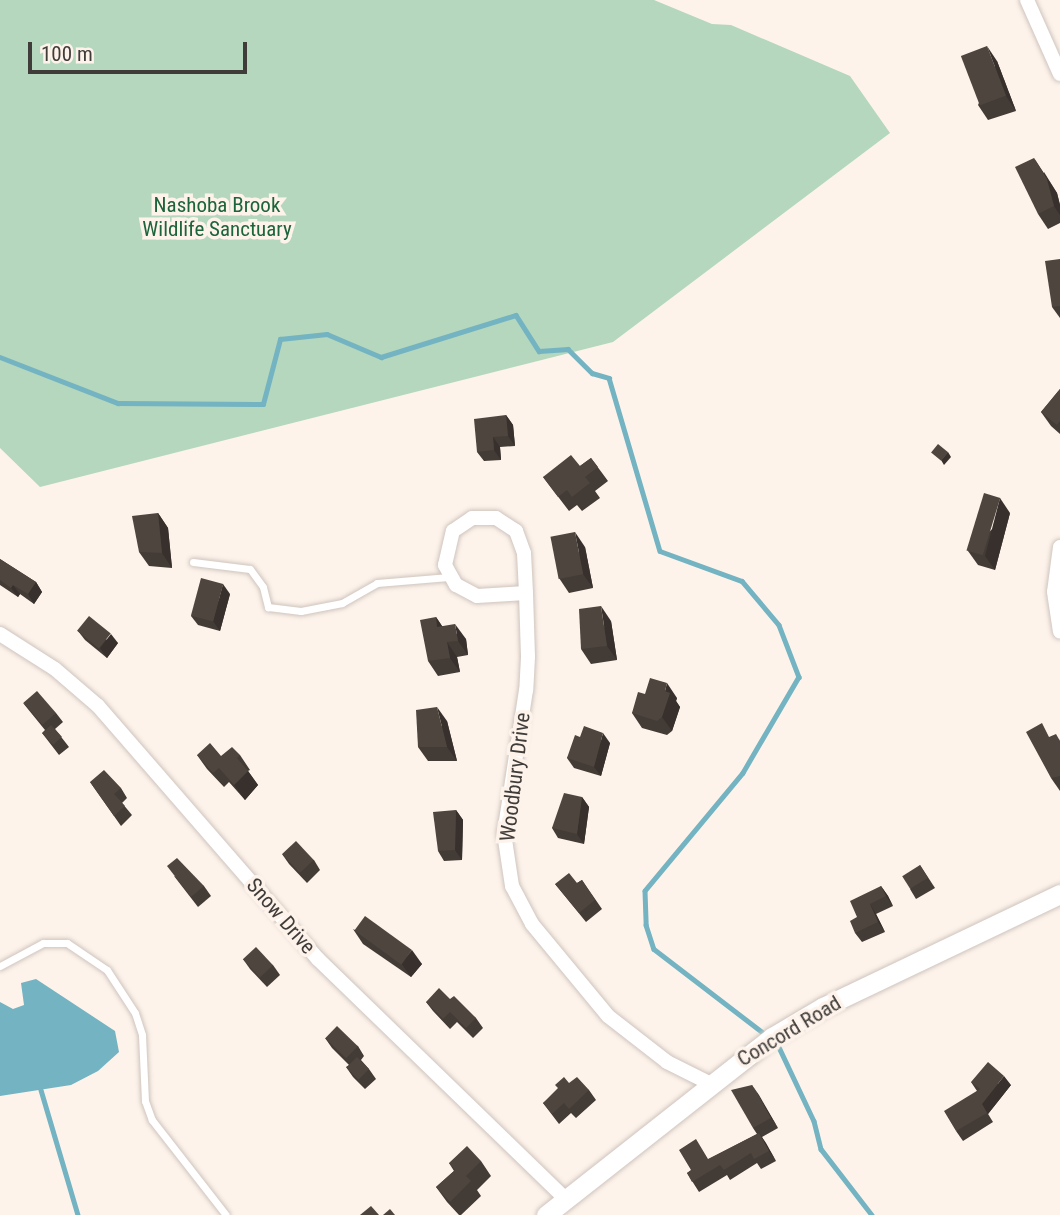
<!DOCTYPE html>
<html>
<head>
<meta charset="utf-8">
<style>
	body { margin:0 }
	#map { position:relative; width:1060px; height:1215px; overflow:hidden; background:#fdf3eb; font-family:"Roboto Condensed",sans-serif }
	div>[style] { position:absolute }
	.green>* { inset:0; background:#b4d7bd }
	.water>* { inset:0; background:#73b3c2 }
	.stream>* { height:4.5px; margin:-2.25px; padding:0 2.25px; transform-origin:2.25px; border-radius:2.25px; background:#73b3c2 }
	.roads { filter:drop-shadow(0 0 2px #cec4bd) drop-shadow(0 0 2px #cec4bd) }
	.service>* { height:7px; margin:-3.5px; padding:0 3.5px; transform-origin:3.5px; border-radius:3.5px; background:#fff }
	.minor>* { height:14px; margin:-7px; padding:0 7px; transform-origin:7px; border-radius:7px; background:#fff }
	.secondary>* { height:19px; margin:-9.5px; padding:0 9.5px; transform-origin:9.5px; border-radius:9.5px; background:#fff }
	.wall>* { inset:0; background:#433b36 }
	.shaded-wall>* { inset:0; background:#37302c }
	.building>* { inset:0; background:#4e453f; transform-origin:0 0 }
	span { translate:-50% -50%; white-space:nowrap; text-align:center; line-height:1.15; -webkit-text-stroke:7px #fdf3eb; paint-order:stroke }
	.park-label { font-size:21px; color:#1c643a }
	.street-label { font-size:21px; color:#403c39 }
	.scale { position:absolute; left:28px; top:42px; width:219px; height:32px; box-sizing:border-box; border:4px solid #403c39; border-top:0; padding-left:9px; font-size:21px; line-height:24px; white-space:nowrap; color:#403c39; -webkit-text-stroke:5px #fdf3eb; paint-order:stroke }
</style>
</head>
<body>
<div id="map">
	<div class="green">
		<i style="clip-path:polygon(0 0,654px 0,712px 24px,731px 25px,850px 76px,890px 133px,613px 342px,40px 487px,0 448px)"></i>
	</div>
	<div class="water">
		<i style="clip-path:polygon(36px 979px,115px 1031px,119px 1052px,98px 1071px,71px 1085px,0 1096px,0 1002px,13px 1009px,24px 1005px,21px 983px)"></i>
	</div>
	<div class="stream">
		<i style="left:0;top:357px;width:127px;rotate:21.3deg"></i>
		<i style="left:118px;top:403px;width:145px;rotate:0.4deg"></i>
		<i style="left:263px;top:404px;width:67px;rotate:-75.3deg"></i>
		<i style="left:280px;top:339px;width:47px;rotate:-6.1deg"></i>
		<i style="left:327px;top:334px;width:59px;rotate:23.1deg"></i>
		<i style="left:381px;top:357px;width:141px;rotate:-17.3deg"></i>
		<i style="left:516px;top:315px;width:43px;rotate:57.4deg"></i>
		<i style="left:539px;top:351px;width:29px;rotate:-4deg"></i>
		<i style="left:568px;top:349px;width:34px;rotate:45deg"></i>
		<i style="left:592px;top:373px;width:18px;rotate:16deg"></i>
		<i style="left:609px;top:378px;width:180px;rotate:73.6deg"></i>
		<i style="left:660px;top:551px;width:87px;rotate:20.1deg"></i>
		<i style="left:742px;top:581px;width:57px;rotate:49.9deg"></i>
		<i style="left:779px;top:625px;width:56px;rotate:69deg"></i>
		<i style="left:799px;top:677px;width:111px;rotate:120.3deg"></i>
		<i style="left:743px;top:773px;width:153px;rotate:129.7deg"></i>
		<i style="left:645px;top:891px;width:34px;rotate:88deg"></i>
		<i style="left:646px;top:925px;width:25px;rotate:72deg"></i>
		<i style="left:654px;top:949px;width:136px;rotate:37.5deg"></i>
		<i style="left:778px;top:1045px;width:84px;rotate:64.7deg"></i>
		<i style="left:814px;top:1121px;width:29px;rotate:76deg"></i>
		<i style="left:821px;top:1149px;width:83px;rotate:52.3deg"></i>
		<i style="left:41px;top:1090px;width:130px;rotate:73.5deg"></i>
	</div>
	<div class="roads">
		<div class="service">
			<i style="left:193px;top:562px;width:57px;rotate:7deg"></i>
			<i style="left:250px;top:569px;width:22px;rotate:54deg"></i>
			<i style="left:263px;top:587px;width:21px;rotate:76deg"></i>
			<i style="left:268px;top:607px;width:33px;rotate:7deg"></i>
			<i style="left:301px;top:611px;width:42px;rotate:-11deg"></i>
			<i style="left:342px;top:603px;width:40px;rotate:-29.7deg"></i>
			<i style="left:377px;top:583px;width:72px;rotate:-4.8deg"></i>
			<i style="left:0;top:966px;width:49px;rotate:-28.1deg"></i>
			<i style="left:43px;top:943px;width:24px"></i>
			<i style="left:67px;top:943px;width:48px;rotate:34deg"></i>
			<i style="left:107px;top:970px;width:51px;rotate:56.9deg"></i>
			<i style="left:135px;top:1013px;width:23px;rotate:72deg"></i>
			<i style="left:142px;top:1035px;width:66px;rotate:87.4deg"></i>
			<i style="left:145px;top:1101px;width:20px;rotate:70deg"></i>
			<i style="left:152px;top:1120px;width:120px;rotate:52.1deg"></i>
		</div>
		<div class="minor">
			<i style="left:1027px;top:0;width:81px;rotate:66deg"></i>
			<i style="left:1060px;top:547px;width:45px;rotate:97.6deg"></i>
			<i style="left:1054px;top:592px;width:40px;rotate:81.5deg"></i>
			<i style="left:526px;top:593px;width:49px;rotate:176.5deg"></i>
			<i style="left:477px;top:596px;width:24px;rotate:-152deg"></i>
			<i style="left:456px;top:585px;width:23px;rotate:-119deg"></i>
			<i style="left:445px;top:565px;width:35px;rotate:-77deg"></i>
			<i style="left:453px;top:531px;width:23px;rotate:-34deg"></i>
			<i style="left:472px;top:518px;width:24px"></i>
			<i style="left:496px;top:518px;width:24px;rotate:33deg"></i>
			<i style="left:516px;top:531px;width:23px;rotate:70deg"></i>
			<i style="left:524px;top:553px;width:40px;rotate:87.1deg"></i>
			<i style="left:526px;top:593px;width:64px;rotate:88.2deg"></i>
			<i style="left:528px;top:657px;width:33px;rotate:93deg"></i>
			<i style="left:526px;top:690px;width:145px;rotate:98.7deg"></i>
			<i style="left:504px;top:833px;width:54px;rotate:81.4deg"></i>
			<i style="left:512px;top:886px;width:43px;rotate:62.2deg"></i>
			<i style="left:532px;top:924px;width:119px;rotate:50.4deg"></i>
			<i style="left:608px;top:1016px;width:75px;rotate:37.9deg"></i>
			<i style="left:667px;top:1062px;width:47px;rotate:26.6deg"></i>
			<i style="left:0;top:634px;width:65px;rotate:32.5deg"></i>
			<i style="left:55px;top:669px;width:57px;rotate:40.7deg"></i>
			<i style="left:98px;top:706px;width:335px;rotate:49deg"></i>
			<i style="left:318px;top:959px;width:345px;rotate:44.1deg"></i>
		</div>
		<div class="secondary">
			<i style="left:546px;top:1215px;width:288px;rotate:-38.2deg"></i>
			<i style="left:772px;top:1037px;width:59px;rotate:-30.5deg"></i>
			<i style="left:823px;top:1007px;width:263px;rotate:-25.5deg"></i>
		</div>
	</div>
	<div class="wall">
		<i style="clip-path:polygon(997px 61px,1016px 111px,988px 120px,978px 105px)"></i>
		<i style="clip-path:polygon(1044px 172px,1057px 193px,1060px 205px,1060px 223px,1048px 229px,1038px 214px)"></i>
		<i style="clip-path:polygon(1060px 259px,1060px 318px,1052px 307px)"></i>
		<i style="clip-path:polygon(1060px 389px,1060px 434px,1051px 426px,1041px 412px)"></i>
		<i style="clip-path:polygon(506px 415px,513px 425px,515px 446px,500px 447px,501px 460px,484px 461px,477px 452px)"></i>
		<i style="clip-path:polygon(591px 458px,608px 481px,595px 491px,600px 498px,582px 511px,577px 505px,569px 511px,543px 477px,580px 466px)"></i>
		<i style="clip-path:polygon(158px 513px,168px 528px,172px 568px,149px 566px,139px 552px)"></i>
		<i style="clip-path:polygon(1010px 513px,995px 570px,978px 565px,968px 551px)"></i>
		<i style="clip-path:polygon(585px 547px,593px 588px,569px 593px,559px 578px)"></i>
		<i style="clip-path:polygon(0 559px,36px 582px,42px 592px,34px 604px,20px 594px,18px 597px,0 585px)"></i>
		<i style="clip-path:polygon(230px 594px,220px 631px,198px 625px,191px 616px)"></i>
		<i style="clip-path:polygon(436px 617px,442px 626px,466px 639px,468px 655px,457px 657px,460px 672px,438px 676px,428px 661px)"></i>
		<i style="clip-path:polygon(611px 621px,617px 660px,591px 664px,581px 649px)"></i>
		<i style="clip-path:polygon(78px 631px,118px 643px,107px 658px,85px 640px)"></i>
		<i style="clip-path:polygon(645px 694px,677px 698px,676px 701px,680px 707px,672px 731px,667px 735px,642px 728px,632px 713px)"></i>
		<i style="clip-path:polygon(23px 703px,56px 713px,63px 722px,55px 729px,69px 747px,59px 755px,42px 733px,45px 730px)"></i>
		<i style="clip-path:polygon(447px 721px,457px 761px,428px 761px,418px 747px)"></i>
		<i style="clip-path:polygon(580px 737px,610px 743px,601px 776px,574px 768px,567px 758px)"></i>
		<i style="clip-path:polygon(1060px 739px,1060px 791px,1051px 778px)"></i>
		<i style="clip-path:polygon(197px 755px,221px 756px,240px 755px,250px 770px,248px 771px,258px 785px,245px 800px,229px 782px,224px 787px,207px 769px)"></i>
		<i style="clip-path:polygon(90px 782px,121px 788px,127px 798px,122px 803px,132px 815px,121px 826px)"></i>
		<i style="clip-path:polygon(582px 797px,589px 807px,584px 844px,558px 838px,552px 828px)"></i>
		<i style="clip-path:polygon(456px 810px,463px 820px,462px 860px,444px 861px,438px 851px)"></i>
		<i style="clip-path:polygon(282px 854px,314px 860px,320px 870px,307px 883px,289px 864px)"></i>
		<i style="clip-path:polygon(920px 865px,935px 888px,916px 899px,910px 889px)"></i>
		<i style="clip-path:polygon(174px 876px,204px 886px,211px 896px,198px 907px)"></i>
		<i style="clip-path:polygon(582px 880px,602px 909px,586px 922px,555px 884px,577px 883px)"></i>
		<i style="clip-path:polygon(881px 886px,888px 896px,893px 906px,876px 914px,885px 932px,862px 942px,855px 933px,857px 917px)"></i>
		<i style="clip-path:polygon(353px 929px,422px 964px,411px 977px,363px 944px)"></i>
		<i style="clip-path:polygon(243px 959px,273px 965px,280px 975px,267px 987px,250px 969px)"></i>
		<i style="clip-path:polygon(450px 999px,476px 1018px,483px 1028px,473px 1038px,457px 1022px,450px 1029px,433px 1011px,426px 1002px)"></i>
		<i style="clip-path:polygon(325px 1038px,358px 1046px,364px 1056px,361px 1060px,369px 1069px,376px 1079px,365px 1089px,353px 1077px,346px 1067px,349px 1065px,332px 1048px)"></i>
		<i style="clip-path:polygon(971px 1082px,1011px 1085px,988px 1114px,993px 1122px,963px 1141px,956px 1131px,977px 1091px)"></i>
		<i style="clip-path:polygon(569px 1083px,589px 1090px,596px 1100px,576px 1118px,571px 1113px,559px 1124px,543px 1103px)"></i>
		<i style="clip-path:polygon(752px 1085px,778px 1128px,762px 1137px,776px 1161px,761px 1169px,757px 1163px,730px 1180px,727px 1175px,699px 1192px,687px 1173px,709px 1159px,757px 1134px,753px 1128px)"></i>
		<i style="clip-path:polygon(481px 1161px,491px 1176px,477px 1190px,481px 1196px,461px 1215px,459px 1215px,447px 1202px,436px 1187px,454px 1171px,449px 1163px)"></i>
	</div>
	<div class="shaded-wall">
		<i style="clip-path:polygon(987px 46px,997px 61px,1016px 111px,1006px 96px)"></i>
		<i style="clip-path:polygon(1034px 158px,1057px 193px,1060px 205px,1060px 215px,1054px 206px)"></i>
		<i style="clip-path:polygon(506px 415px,513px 425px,515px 446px,508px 436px)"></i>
		<i style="clip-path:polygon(493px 437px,500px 447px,501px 460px,494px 450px)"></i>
		<i style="clip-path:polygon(948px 452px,951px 457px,944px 465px,941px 460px)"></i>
		<i style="clip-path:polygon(1000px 498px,1010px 513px,995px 570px,985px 556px)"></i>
		<i style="clip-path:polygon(158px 513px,168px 528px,172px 568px,162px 553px)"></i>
		<i style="clip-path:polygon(575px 532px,585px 547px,593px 588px,583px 574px)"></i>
		<i style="clip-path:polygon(36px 582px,42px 592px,34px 604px,28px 594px)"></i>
		<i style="clip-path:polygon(223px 584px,230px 594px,220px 631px,213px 621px)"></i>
		<i style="clip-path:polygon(13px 585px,20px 594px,18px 597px,11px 588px)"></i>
		<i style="clip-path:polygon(601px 606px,611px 621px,617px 660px,607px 646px)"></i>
		<i style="clip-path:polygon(436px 617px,446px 632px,437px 627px)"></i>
		<i style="clip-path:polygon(455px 624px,466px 639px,468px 655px,458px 641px)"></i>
		<i style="clip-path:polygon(111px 634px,118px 643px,107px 658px,100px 648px)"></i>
		<i style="clip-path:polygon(447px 642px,457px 657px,460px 672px,450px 658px)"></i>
		<i style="clip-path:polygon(667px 683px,677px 698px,676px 701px,680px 707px,672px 731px,662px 717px,665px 691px)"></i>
		<i style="clip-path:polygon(437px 707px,447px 721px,457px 761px,447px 747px)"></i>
		<i style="clip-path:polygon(603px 733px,610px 743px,601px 776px,594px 767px)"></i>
		<i style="clip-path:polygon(248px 771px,258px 785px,245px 800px,234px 785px)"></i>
		<i style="clip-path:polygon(582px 797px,589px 807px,584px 844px,577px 834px)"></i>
		<i style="clip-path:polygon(456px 810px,463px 820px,462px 860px,455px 850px)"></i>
		<i style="clip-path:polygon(881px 886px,888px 896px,893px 906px,886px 896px)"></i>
		<i style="clip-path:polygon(870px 904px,876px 914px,885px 932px,878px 922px)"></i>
		<i style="clip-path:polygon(412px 950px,422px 964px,411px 977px,401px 963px)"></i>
		<i style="clip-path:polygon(1004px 1076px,1011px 1085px,988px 1114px,993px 1122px,982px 1104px)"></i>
		<i style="clip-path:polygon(752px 1085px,759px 1095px,778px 1128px,771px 1118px)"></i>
		<i style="clip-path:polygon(759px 1133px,766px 1143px,776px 1161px,769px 1151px)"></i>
	</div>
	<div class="building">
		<i style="left:987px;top:46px;width:53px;height:28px;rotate:69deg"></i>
		<i style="clip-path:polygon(1034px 158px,1047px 179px,1054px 206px,1038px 214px,1015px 167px)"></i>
		<i style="clip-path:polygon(1060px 259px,1060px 306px,1052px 307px,1045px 261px)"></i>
		<i style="clip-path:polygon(1060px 389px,1060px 421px,1057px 425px,1041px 412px)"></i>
		<i style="clip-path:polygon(506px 415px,508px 436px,493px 437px,494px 450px,477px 452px,474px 419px)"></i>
		<i style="left:938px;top:444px;width:13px;height:11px;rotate:39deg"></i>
		<i style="clip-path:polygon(571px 455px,580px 466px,591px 458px,598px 467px,585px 477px,590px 483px,572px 497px,567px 490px,558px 497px,543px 477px)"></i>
		<i style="left:984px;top:493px;width:17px;height:60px;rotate:17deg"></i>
		<i style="clip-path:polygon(158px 513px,162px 553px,139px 552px,132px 516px)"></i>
		<i style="left:575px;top:532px;width:43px;height:25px;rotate:79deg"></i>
		<i style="clip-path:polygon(0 559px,36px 582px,28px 594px,13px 585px,11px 588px,0 580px)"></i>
		<i style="left:201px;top:578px;width:23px;height:39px;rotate:15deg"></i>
		<i style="clip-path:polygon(601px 606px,607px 646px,581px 649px,579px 609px)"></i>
		<i style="left:89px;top:616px;width:28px;height:19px;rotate:39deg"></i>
		<i style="clip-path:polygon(436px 617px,437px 627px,455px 624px,458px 641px,447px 642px,450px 658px,428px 661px,420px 620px)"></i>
		<i style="clip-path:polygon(650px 678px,667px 683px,665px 691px,670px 693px,662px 717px,657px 721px,632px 713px,638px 692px,645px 694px)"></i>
		<i style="left:37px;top:691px;width:29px;height:18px;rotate:49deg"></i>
		<i style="clip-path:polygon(437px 707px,447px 747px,418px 747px,416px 710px)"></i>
		<i style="clip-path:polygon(1042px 723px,1049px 737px,1056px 734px,1060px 741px,1060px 776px,1051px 778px,1026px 732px)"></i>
		<i style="left:51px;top:725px;width:16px;height:12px;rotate:47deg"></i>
		<i style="clip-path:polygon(584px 726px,603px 733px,594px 767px,567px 758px,575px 735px,580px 737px)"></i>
		<i style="clip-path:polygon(210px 743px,221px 756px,232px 747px,240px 755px,237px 758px,248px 771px,234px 785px,219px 768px,213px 773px,197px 755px)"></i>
		<i style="clip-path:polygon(104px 770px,121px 788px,114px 794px,125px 806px,114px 816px,90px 782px)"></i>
		<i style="clip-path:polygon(564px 793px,582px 797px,577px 834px,552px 828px)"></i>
		<i style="clip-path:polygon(456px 810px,455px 850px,438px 851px,433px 812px)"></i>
		<i style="left:296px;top:841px;width:26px;height:19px;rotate:47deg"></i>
		<i style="clip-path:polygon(177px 858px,204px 886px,191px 897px,167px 866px)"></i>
		<i style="left:920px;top:865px;width:15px;height:21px;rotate:58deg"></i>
		<i style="clip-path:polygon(569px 873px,577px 883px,582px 880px,595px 900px,579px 913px,555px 884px)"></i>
		<i style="clip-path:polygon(881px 886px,886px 896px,870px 904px,878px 922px,855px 933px,850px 921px,857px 917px,850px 901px)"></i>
		<i style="left:365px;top:916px;width:58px;height:18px;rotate:36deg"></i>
		<i style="left:256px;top:947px;width:25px;height:18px;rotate:47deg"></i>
		<i style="clip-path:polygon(439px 988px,450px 999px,454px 996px,476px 1018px,466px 1028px,450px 1012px,443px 1019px,426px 1002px)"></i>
		<i style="left:337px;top:1026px;width:29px;height:17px;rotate:44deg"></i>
		<i style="left:357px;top:1057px;width:17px;height:15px;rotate:45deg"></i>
		<i style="clip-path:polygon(988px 1062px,1004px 1076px,982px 1104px,987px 1113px,956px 1131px,944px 1111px,980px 1089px,971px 1082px)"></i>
		<i style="clip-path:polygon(564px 1077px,569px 1083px,577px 1077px,589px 1090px,569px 1109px,564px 1103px,552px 1114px,543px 1103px,558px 1088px,555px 1085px)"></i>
		<i style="clip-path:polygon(752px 1085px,771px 1118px,753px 1128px,731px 1090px)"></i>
		<i style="clip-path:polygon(759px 1133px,769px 1151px,754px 1159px,751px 1153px,724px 1170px,720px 1165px,692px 1182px,687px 1173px,691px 1170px,679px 1150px,696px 1139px,708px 1159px)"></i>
		<i style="clip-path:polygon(467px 1146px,481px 1161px,466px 1176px,471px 1181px,450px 1202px,436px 1187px,455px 1170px,449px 1163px)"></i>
		<i style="clip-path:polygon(371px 1206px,379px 1215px,360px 1215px)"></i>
		<i style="clip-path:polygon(390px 1209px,395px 1215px,383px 1215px)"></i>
	</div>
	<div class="park-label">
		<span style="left:217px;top:217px">Nashoba Brook<br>Wildlife Sanctuary</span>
	</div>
	<div class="street-label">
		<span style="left:515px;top:777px;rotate:-83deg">Woodbury Drive</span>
		<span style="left:281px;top:916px;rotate:49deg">Snow Drive</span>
		<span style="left:789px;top:1031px;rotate:-31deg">Concord Road</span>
	</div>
	<div class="scale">100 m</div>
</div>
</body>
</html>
